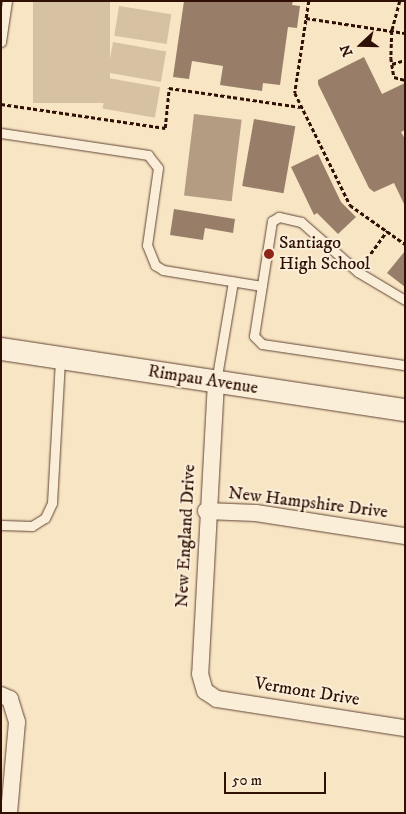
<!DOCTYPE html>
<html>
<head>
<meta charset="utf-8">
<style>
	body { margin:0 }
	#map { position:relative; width:406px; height:814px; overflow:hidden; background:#f8e5c4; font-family:"IM FELL DW Pica",serif }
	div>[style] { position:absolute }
	.green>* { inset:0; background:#d6c1a3; transform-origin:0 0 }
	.water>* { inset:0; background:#b49c83; transform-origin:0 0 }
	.building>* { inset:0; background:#987e68; transform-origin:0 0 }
	.path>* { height:2.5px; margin-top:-1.25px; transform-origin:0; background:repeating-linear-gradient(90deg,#300f04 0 4px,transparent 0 6.5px) }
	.roads { filter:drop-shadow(0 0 1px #624434) drop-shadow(0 0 1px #624434) }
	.lane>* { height:9px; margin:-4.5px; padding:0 4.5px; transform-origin:4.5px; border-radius:4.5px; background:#faeed9 }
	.street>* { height:16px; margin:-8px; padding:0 8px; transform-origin:8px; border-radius:8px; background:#faeed9 }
	.secondary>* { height:22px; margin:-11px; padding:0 11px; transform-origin:11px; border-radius:11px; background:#faeed9 }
	.dots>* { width:14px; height:14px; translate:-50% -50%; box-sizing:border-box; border:2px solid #faeed9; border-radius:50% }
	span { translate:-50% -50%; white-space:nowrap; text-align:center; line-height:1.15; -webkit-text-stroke:4px #faeed9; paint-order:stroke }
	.poi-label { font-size:18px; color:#300f04 }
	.left { translate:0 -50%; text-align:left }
	.street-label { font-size:18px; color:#300f04 }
	.frame { position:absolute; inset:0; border:2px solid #300f04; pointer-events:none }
	.north { position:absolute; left:336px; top:20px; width:50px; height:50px; -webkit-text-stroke:4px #faeed9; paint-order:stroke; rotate:249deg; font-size:14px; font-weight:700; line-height:20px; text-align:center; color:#300f04 }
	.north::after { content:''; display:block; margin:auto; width:18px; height:22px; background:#300f04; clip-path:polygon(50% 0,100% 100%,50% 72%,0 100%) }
	.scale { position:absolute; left:224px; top:772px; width:102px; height:22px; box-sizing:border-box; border:2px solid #300f04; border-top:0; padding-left:6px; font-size:15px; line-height:18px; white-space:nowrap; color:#300f04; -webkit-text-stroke:4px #faeed9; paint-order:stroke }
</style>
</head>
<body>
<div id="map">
	<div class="green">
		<i style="left:33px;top:1px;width:77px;height:102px"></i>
		<i style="left:119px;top:6px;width:53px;height:30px;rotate:9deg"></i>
		<i style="left:113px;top:42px;width:54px;height:31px;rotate:10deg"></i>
		<i style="left:108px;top:78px;width:53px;height:31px;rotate:10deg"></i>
	</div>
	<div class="water">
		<i style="left:194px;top:114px;width:48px;height:82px;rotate:7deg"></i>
	</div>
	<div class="building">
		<i style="clip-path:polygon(184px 1px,293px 1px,292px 5px,300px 6px,297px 28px,288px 27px,280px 85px,263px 83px,262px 91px,220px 85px,223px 66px,192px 61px,189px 79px,173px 77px)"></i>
		<i style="clip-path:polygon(364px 57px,382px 94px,405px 83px,405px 130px,401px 132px,405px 139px,405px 206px,394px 183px,374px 192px,369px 188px,318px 84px,318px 80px)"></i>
		<i style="left:254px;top:119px;width:42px;height:68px;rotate:10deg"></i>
		<i style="clip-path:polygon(318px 154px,341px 202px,356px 217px,338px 234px,317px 213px,314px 215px,291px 167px)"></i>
		<i style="clip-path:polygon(174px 209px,235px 219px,233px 233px,205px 228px,203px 240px,170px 235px)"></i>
		<i style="clip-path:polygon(405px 251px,405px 287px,387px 273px)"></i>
	</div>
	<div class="path">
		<i style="left:309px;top:1px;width:93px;rotate:98.7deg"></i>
		<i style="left:295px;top:93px;width:125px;rotate:63.8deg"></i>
		<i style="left:350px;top:205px;width:67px;rotate:35.3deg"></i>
		<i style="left:400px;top:1px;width:31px;rotate:105deg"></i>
		<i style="left:392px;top:31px;width:27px;rotate:92deg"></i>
		<i style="left:391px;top:58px;width:19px;rotate:81deg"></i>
		<i style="left:394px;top:77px;width:11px;rotate:15deg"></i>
		<i style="left:306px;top:18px;width:100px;rotate:8.6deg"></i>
		<i style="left:392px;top:64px;width:14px;rotate:-17deg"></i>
		<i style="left:1px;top:104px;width:166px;rotate:8.3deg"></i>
		<i style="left:165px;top:128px;width:40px;rotate:-84.3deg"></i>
		<i style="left:169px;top:88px;width:133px;rotate:8.2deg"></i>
		<i style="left:363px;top:264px;width:41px;rotate:-54deg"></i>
	</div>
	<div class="roads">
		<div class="lane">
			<i style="left:1px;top:42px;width:41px;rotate:-81.7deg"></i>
			<i style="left:1px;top:133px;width:149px;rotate:8.5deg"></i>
			<i style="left:148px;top:155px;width:16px;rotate:52deg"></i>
			<i style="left:158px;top:168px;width:78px;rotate:98.1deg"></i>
			<i style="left:147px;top:245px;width:22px;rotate:68deg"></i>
			<i style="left:155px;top:265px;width:9px;rotate:32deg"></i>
			<i style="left:163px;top:270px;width:100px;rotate:9.2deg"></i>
			<i style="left:405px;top:300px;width:55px;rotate:-149.2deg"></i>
			<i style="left:358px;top:272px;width:76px;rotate:-138.7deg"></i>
			<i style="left:301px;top:222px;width:23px;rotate:-167deg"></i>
			<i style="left:279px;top:217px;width:8px;rotate:150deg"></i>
			<i style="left:272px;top:221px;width:116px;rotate:98.9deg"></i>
			<i style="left:254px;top:336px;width:11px;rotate:45deg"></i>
			<i style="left:262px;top:344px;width:145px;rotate:8.4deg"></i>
			<i style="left:216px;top:382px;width:102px;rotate:-80.4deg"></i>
			<i style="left:1px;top:525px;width:31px;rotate:2deg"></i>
			<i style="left:32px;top:526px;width:15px;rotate:-32deg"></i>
			<i style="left:45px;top:518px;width:17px;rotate:-65deg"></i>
			<i style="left:52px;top:503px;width:144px;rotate:-86.8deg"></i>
		</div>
		<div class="street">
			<i style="left:216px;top:382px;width:292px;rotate:93.1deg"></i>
			<i style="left:200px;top:674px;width:18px;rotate:74deg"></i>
			<i style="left:205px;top:691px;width:14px;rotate:34deg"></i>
			<i style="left:217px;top:699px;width:190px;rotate:8.8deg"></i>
			<i style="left:206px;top:511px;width:50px;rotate:2.3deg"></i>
			<i style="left:256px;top:513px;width:151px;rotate:8.8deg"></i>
			<i style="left:1px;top:695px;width:10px;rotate:24deg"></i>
			<i style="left:10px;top:699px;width:24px;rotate:73deg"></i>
			<i style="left:17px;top:722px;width:91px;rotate:95deg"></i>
		</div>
		<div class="secondary">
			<i style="left:1px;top:349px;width:409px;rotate:8.6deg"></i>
		</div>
	</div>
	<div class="dots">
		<i style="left:269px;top:254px;background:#8f2418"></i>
	</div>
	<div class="poi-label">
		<span class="left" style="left:279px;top:254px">Santiago<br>High School</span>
	</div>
	<div class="street-label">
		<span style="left:203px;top:380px;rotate:9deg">Rimpau Avenue</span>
		<span style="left:308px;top:503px;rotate:7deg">New Hampshire Drive</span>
		<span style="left:186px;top:536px;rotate:-87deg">New England Drive</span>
		<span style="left:307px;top:692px;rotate:9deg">Vermont Drive</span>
	</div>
	<div class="frame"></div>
	<div class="north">N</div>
	<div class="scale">50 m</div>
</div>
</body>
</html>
